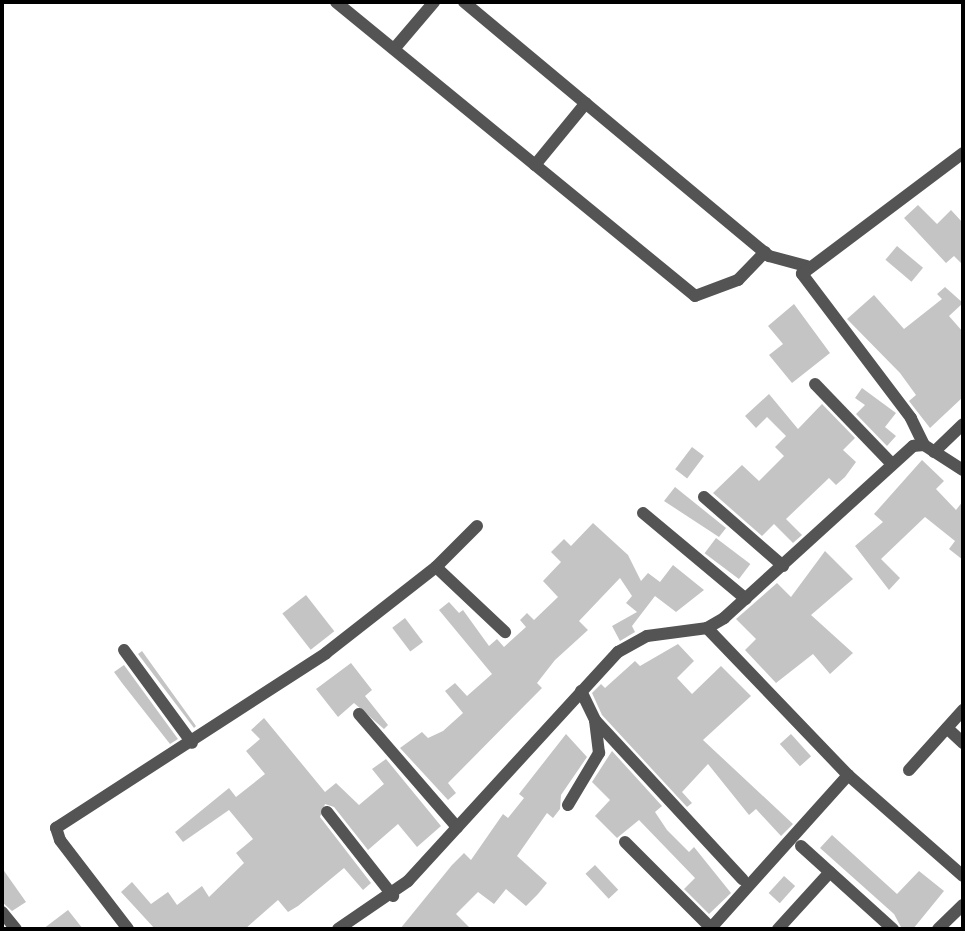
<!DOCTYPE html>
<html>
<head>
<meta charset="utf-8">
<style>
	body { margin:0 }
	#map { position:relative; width:965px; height:931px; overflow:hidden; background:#fff; font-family:Manrope,sans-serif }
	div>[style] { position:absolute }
	.building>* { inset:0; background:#c4c4c4; transform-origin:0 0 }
	.minor>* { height:12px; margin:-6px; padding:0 6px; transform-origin:6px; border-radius:6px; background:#545454 }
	span { translate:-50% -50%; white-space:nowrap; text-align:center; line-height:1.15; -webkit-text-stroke:6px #fff; paint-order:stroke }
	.frame { position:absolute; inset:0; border:4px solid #000; pointer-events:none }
</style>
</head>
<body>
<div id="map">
	<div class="building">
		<i style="clip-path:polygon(918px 205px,937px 224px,951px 210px,963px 223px,963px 265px,954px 256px,946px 263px,904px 218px)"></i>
		<i style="left:897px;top:246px;width:34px;height:18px;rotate:40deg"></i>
		<i style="clip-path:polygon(945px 287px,963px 303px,949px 316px,963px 332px,963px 397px,930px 428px,909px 401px,916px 395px,900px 373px,847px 319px,874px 295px,904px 329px,942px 299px,937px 294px)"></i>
		<i style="clip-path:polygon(794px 304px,830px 353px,792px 383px,769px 355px,783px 344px,768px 326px)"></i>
		<i style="clip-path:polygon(862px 388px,896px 413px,885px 427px,896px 436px,887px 446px,856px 414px,865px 405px,855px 398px)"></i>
		<i style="clip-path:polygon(769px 394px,798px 429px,822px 404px,855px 438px,843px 450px,856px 462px,845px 477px,836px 485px,829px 478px,786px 519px,802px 535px,793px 543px,774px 524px,762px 536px,713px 493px,742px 465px,759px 481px,784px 456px,775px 447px,786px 436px,767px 417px,756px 428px,745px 416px)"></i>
		<i style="left:692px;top:447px;width:15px;height:28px;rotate:37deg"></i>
		<i style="clip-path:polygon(922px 460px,944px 481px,936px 489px,956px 510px,963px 501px,963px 560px,949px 549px,955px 541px,925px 517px,881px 559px,900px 578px,889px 590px,855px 546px,883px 522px,874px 514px)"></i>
		<i style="clip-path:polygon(675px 487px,726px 528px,719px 537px,664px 501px)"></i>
		<i style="clip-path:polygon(593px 523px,628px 555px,641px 581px,648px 573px,660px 582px,673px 565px,704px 590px,676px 612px,655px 596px,632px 626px,635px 632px,620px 641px,612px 626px,637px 612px,626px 603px,632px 596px,620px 578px,579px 621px,588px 630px,555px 660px,537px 683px,542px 688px,448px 783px,456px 793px,448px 800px,400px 748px,422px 732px,428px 738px,443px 731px,463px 713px,445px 691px,455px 683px,467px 696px,492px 674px,439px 610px,449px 602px,459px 613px,463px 610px,489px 646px,497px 639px,504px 647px,526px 627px,520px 620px,527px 613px,534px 620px,558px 597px,543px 581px,561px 562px,551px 552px,564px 539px,571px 546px)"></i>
		<i style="left:716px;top:538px;width:43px;height:19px;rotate:37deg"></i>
		<i style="clip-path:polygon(825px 551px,853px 579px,811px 615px,853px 653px,830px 674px,813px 654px,776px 683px,745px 650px,756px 639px,736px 619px,777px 583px,791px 597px)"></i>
		<i style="left:306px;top:595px;width:46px;height:30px;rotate:52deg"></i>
		<i style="left:405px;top:618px;width:30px;height:16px;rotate:53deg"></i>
		<i style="clip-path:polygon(678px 644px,694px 661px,677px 678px,692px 694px,721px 666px,751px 696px,703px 740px,793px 824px,781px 836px,756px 809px,749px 815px,708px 764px,682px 792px,692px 803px,687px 807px,602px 715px,592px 693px,601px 684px,605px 688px,635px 661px,640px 666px)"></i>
		<i style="clip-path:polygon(142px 651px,196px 726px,194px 728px,138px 654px)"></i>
		<i style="clip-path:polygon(351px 663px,372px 690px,365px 696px,388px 725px,384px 729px,354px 703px,338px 717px,316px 689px)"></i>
		<i style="clip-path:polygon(124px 665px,178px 739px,170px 744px,122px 683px,114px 672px)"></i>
		<i style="clip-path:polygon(264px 718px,325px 792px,336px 783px,359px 805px,384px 784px,372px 769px,386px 759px,441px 826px,417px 847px,398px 824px,368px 850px,334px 807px,325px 804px,320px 817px,371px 883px,363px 890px,344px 868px,298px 906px,288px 912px,278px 900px,245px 929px,155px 929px,121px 892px,132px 882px,151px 904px,168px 892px,177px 905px,202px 886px,209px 897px,244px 863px,236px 853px,253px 839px,229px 810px,183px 842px,175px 832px,229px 788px,236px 797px,265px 774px,246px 751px,260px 739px,251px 730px)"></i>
		<i style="clip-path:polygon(566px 734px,587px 757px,561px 795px,560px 809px,553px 818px,547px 813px,517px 856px,547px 883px,538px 894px,526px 906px,506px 889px,494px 904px,478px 892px,456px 914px,471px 929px,400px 929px,452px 865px,464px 853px,471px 860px,503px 814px,508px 818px,524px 798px,519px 794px)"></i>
		<i style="left:791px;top:734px;width:30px;height:15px;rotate:48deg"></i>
		<i style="clip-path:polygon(612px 751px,662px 806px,655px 812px,667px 830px,689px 852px,694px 847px,731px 893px,709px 914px,684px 889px,695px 878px,639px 820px,617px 838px,595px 816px,610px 800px,592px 782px)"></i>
		<i style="clip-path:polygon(832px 835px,897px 894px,919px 871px,944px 891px,913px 929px,902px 929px,894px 914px,820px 848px)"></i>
		<i style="left:595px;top:865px;width:34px;height:13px;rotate:47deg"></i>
		<i style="clip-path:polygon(2px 868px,26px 902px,12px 911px,2px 902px)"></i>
		<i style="left:784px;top:876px;width:15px;height:23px;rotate:42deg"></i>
		<i style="clip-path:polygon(68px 910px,83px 929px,43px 929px)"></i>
	</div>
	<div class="minor">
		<i style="left:336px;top:2px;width:464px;rotate:39.3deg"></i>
		<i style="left:695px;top:296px;width:46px;rotate:-20.4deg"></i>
		<i style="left:738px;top:280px;width:39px;rotate:-46deg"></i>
		<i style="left:464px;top:2px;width:397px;rotate:39.8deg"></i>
		<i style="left:769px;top:256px;width:39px;rotate:15deg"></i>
		<i style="left:394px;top:49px;width:62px;rotate:-49.6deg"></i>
		<i style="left:535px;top:165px;width:80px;rotate:-50.6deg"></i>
		<i style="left:815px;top:384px;width:111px;rotate:46.1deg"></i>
		<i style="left:924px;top:445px;width:30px;rotate:-116deg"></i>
		<i style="left:911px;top:418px;width:181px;rotate:-127.1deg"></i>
		<i style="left:802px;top:274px;width:201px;rotate:-36.9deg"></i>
		<i style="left:934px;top:452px;width:40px;rotate:-44deg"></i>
		<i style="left:704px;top:497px;width:105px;rotate:41.1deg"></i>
		<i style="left:643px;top:513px;width:134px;rotate:39.9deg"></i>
		<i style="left:436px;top:567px;width:95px;rotate:43.3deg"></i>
		<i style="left:707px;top:628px;width:204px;rotate:46.2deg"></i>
		<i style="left:848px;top:775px;width:153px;rotate:41.3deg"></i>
		<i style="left:124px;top:650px;width:115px;rotate:53.8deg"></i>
		<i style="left:581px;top:691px;width:32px;rotate:64deg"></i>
		<i style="left:595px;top:720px;width:217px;rotate:47.2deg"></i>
		<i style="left:359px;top:714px;width:150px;rotate:49.1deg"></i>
		<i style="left:947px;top:728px;width:22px;rotate:43deg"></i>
		<i style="left:909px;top:770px;width:81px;rotate:-48deg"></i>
		<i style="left:568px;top:805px;width:61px;rotate:-59.2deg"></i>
		<i style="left:599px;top:753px;width:33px;rotate:-97deg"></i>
		<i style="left:327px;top:812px;width:107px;rotate:51.8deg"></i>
		<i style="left:625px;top:842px;width:122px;rotate:45deg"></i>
		<i style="left:801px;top:846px;width:124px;rotate:42.1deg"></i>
		<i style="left:2px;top:912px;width:22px;rotate:51deg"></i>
		<i style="left:128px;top:929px;width:112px;rotate:-127.4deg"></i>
		<i style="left:60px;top:840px;width:13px;rotate:-108deg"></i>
		<i style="left:56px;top:828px;width:322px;rotate:-32.9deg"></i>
		<i style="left:326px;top:653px;width:140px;rotate:-38deg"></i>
		<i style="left:436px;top:567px;width:58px;rotate:-45deg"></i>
		<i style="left:338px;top:929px;width:85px;rotate:-34.4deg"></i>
		<i style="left:408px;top:881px;width:311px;rotate:-47.5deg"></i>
		<i style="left:618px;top:652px;width:33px;rotate:-29deg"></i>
		<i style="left:647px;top:636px;width:61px;rotate:-7.6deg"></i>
		<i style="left:707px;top:628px;width:20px;rotate:-30deg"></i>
		<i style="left:724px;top:618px;width:256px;rotate:-42.3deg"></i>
		<i style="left:913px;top:446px;width:11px;rotate:-5deg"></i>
		<i style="left:924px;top:445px;width:46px;rotate:32.7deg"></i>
		<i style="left:710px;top:929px;width:207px;rotate:-48.1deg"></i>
		<i style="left:778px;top:929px;width:77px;rotate:-47.6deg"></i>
		<i style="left:938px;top:929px;width:35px;rotate:-44deg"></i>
	</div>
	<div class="frame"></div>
</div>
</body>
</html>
